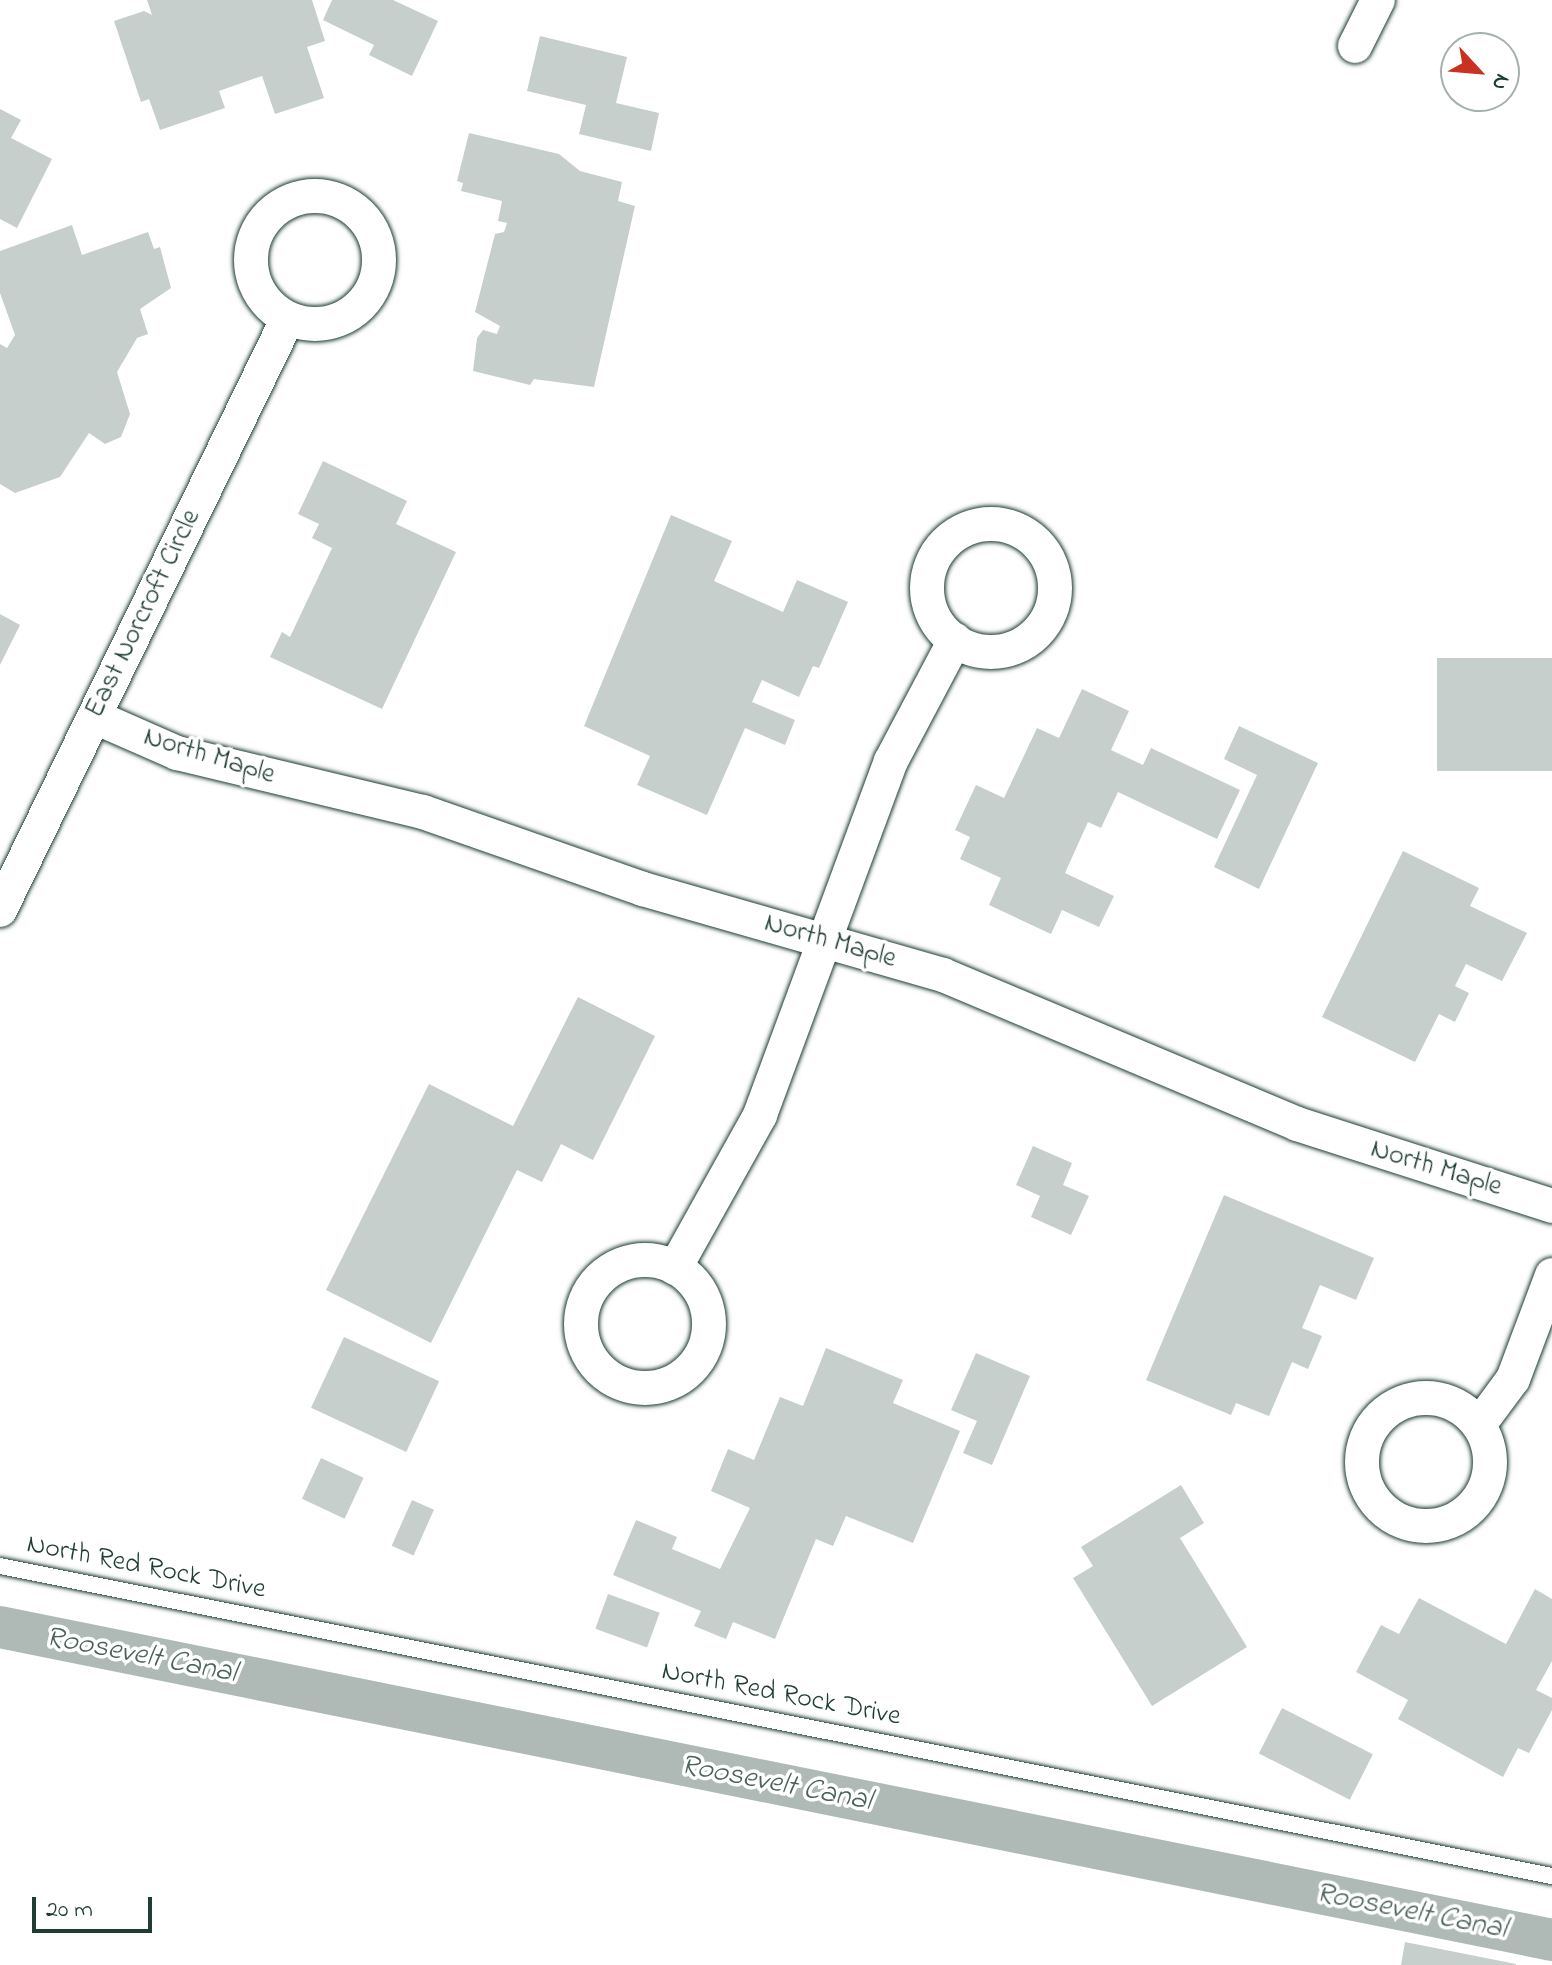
<!DOCTYPE html>
<html>
<head>
<meta charset="utf-8">
<style>
	body { margin:0 }
	#map { position:relative; width:1552px; height:1965px; overflow:hidden; background:#fff; font-family:"Indie Flower",sans-serif }
	div>[style] { position:absolute }
	.canal>* { height:42px; margin:-21px; padding:0 21px; transform-origin:21px; border-radius:21px; background:#afbab7 }
	.building>* { inset:0; background:#c7cfcc; transform-origin:0 0 }
	.roads { filter:drop-shadow(0 0 2px #1f3d34) drop-shadow(0 0 2px #1f3d34) }
	.service>* { height:16px; margin:-8px; padding:0 8px; transform-origin:8px; border-radius:8px; background:#fff }
	.minor>* { height:34px; margin:-17px; padding:0 17px; transform-origin:17px; border-radius:17px; background:#fff }
	.minor>.ring { margin:-17px; padding:0; box-sizing:content-box; background:none; border:34px solid #fff; border-radius:50% }
	span { translate:-50% -50%; white-space:nowrap; text-align:center; line-height:1.15; -webkit-text-stroke:7px #fff; paint-order:stroke }
	.street-label { font-size:28px; color:#1f3d34 }
	.water-label { font-size:30px; color:#4a625b; font-style:italic }
	.north { position:absolute; left:1440px; top:32px; width:80px; height:80px; box-sizing:border-box; background:#fff; border:2px solid #a5b1ae; border-radius:50%; rotate:116deg; font-size:22px; font-weight:700; line-height:32px; text-align:center; color:#1f3d34 }
	.north::after { content:''; display:block; margin:auto; width:28px; height:36px; background:#c8321e; clip-path:polygon(50% 0,100% 100%,50% 72%,0 100%) }
	.scale { position:absolute; left:32px; top:1897px; width:120px; height:36px; box-sizing:border-box; border:4px solid #1f3d34; border-top:0; padding-left:10px; font-size:24px; line-height:28px; white-space:nowrap; color:#1f3d34; -webkit-text-stroke:6px #fff; paint-order:stroke }
</style>
</head>
<body>
<div id="map">
	<div class="canal">
		<i style="left:0;top:1627px;width:1583px;rotate:11.4deg"></i>
	</div>
	<div class="building">
		<i style="clip-path:polygon(147px 0,312px 0,325px 41px,307px 47px,324px 98px,275px 114px,262px 76px,219px 91px,225px 108px,160px 130px,149px 99px,141px 102px,114px 21px,144px 11px,152px 15px)"></i>
		<i style="clip-path:polygon(332px 0,393px 0,438px 21px,412px 76px,369px 55px,374px 45px,323px 20px)"></i>
		<i style="clip-path:polygon(540px 36px,627px 57px,616px 103px,659px 113px,651px 151px,579px 134px,586px 105px,527px 91px)"></i>
		<i style="clip-path:polygon(0 109px,21px 120px,11px 138px,52px 159px,17px 228px,0 219px)"></i>
		<i style="clip-path:polygon(469px 133px,559px 154px,580px 171px,622px 182px,618px 201px,635px 206px,594px 387px,534px 379px,530px 385px,473px 371px,477px 338px,483px 330px,497px 334px,500px 326px,475px 312px,495px 234px,504px 232px,507px 223px,498px 221px,502px 201px,461px 191px,463px 183px,457px 181px)"></i>
		<i style="clip-path:polygon(72px 225px,82px 255px,148px 232px,154px 249px,160px 247px,171px 288px,140px 309px,148px 334px,137px 338px,117px 372px,130px 414px,121px 437px,105px 444px,89px 433px,60px 477px,15px 493px,0 484px,0 344px,7px 348px,15px 335px,0 293px,0 251px)"></i>
		<i style="clip-path:polygon(323px 461px,407px 501px,396px 524px,456px 552px,382px 709px,270px 657px,282px 632px,290px 637px,332px 548px,312px 538px,319px 524px,298px 514px)"></i>
		<i style="clip-path:polygon(671px 515px,732px 541px,714px 581px,783px 612px,797px 580px,848px 602px,819px 668px,813px 666px,799px 697px,762px 680px,752px 702px,795px 720px,785px 745px,745px 728px,707px 815px,637px 785px,650px 756px,584px 726px)"></i>
		<i style="clip-path:polygon(0 614px,20px 625px,0 665px)"></i>
		<i style="left:1552px;top:658px;width:113px;height:115px;rotate:90deg"></i>
		<i style="clip-path:polygon(1082px 689px,1129px 711px,1111px 750px,1143px 765px,1151px 748px,1240px 790px,1217px 839px,1118px 792px,1101px 828px,1088px 822px,1065px 873px,1114px 896px,1099px 927px,1062px 910px,1051px 934px,989px 905px,1001px 878px,960px 859px,970px 837px,955px 830px,976px 785px,1004px 798px,1037px 728px,1059px 738px)"></i>
		<i style="clip-path:polygon(1239px 726px,1318px 763px,1259px 889px,1214px 867px,1257px 775px,1224px 759px)"></i>
		<i style="clip-path:polygon(1403px 851px,1479px 888px,1470px 906px,1527px 933px,1502px 981px,1466px 964px,1455px 986px,1469px 993px,1455px 1022px,1439px 1014px,1415px 1062px,1322px 1017px)"></i>
		<i style="clip-path:polygon(578px 997px,655px 1036px,593px 1160px,561px 1144px,542px 1182px,517px 1170px,431px 1343px,326px 1290px,429px 1084px,513px 1126px)"></i>
		<i style="clip-path:polygon(1033px 1146px,1072px 1163px,1063px 1185px,1089px 1196px,1071px 1235px,1031px 1217px,1040px 1196px,1016px 1185px)"></i>
		<i style="clip-path:polygon(1224px 1195px,1374px 1258px,1356px 1300px,1320px 1285px,1302px 1328px,1322px 1336px,1308px 1369px,1292px 1362px,1269px 1416px,1236px 1403px,1231px 1415px,1146px 1380px)"></i>
		<i style="left:344px;top:1337px;width:105px;height:78px;rotate:25deg"></i>
		<i style="clip-path:polygon(826px 1348px,903px 1380px,893px 1403px,960px 1431px,913px 1543px,846px 1516px,833px 1546px,816px 1539px,775px 1639px,733px 1622px,726px 1639px,694px 1626px,701px 1611px,613px 1575px,636px 1520px,677px 1537px,672px 1549px,720px 1569px,750px 1508px,711px 1491px,728px 1449px,754px 1460px,780px 1397px,803px 1406px)"></i>
		<i style="clip-path:polygon(976px 1353px,1030px 1376px,992px 1465px,963px 1453px,977px 1421px,951px 1410px)"></i>
		<i style="left:321px;top:1458px;width:47px;height:45px;rotate:25deg"></i>
		<i style="clip-path:polygon(1181px 1485px,1204px 1523px,1180px 1538px,1247px 1647px,1152px 1706px,1073px 1578px,1093px 1566px,1081px 1547px)"></i>
		<i style="left:412px;top:1500px;width:24px;height:50px;rotate:24deg"></i>
		<i style="clip-path:polygon(1535px 1589px,1552px 1599px,1552px 1661px,1536px 1690px,1552px 1698px,1552px 1710px,1529px 1753px,1518px 1748px,1503px 1777px,1398px 1719px,1408px 1700px,1356px 1672px,1381px 1625px,1399px 1634px,1419px 1598px,1506px 1644px)"></i>
		<i style="left:608px;top:1594px;width:55px;height:37px;rotate:20deg"></i>
		<i style="left:1282px;top:1708px;width:102px;height:51px;rotate:27deg"></i>
		<i style="clip-path:polygon(1405px 1942px,1516px 1964px,1516px 1965px,1401px 1965px)"></i>
	</div>
	<div class="roads">
		<div class="service">
			<i style="left:0;top:1566px;width:1583px;rotate:11.3deg"></i>
		</div>
		<div class="minor">
			<i style="left:1355px;top:46px;width:51px;rotate:-63.4deg"></i>
			<i class="ring" style="left:251px;top:196px;width:94px;height:94px"></i>
			<i class="ring" style="left:927px;top:524px;width:94px;height:94px"></i>
			<i style="left:95px;top:717px;width:90px;rotate:23.7deg"></i>
			<i style="left:177px;top:753px;width:253px;rotate:13.5deg"></i>
			<i style="left:423px;top:812px;width:233px;rotate:19.3deg"></i>
			<i style="left:643px;top:889px;width:312px;rotate:16deg"></i>
			<i style="left:943px;top:975px;width:384px;rotate:22.8deg"></i>
			<i style="left:1297px;top:1124px;width:268px;rotate:17.8deg"></i>
			<i style="left:0;top:910px;width:658px;rotate:-64.06deg"></i>
			<i class="ring" style="left:581px;top:1260px;width:94px;height:94px"></i>
			<i style="left:675px;top:1268px;width:175px;rotate:-60.9deg"></i>
			<i style="left:760px;top:1115px;width:377px;rotate:-69.7deg"></i>
			<i style="left:891px;top:761px;width:137px;rotate:-62.1deg"></i>
			<i class="ring" style="left:1362px;top:1398px;width:94px;height:94px"></i>
			<i style="left:1479px;top:1425px;width:57px;rotate:-53.5deg"></i>
			<i style="left:1513px;top:1379px;width:111px;rotate:-69.4deg"></i>
		</div>
	</div>
	<div class="street-label">
		<span style="left:144px;top:614px;rotate:-64deg">East Norcroft Circle</span>
		<span style="left:209px;top:757px;rotate:17deg">North Maple</span>
		<span style="left:830px;top:942px;rotate:16deg">North Maple</span>
		<span style="left:1436px;top:1169px;rotate:17deg">North Maple</span>
		<span style="left:146px;top:1568px;rotate:11deg">North Red Rock Drive</span>
		<span style="left:781px;top:1695px;rotate:11deg">North Red Rock Drive</span>
	</div>
	<div class="water-label">
		<span style="left:141px;top:1656px;rotate:11deg">Roosevelt Canal</span>
		<span style="left:776px;top:1784px;rotate:11deg">Roosevelt Canal</span>
		<span style="left:1411px;top:1912px;rotate:11deg">Roosevelt Canal</span>
	</div>
	<div class="north">N</div>
	<div class="scale">20 m</div>
</div>
</body>
</html>
